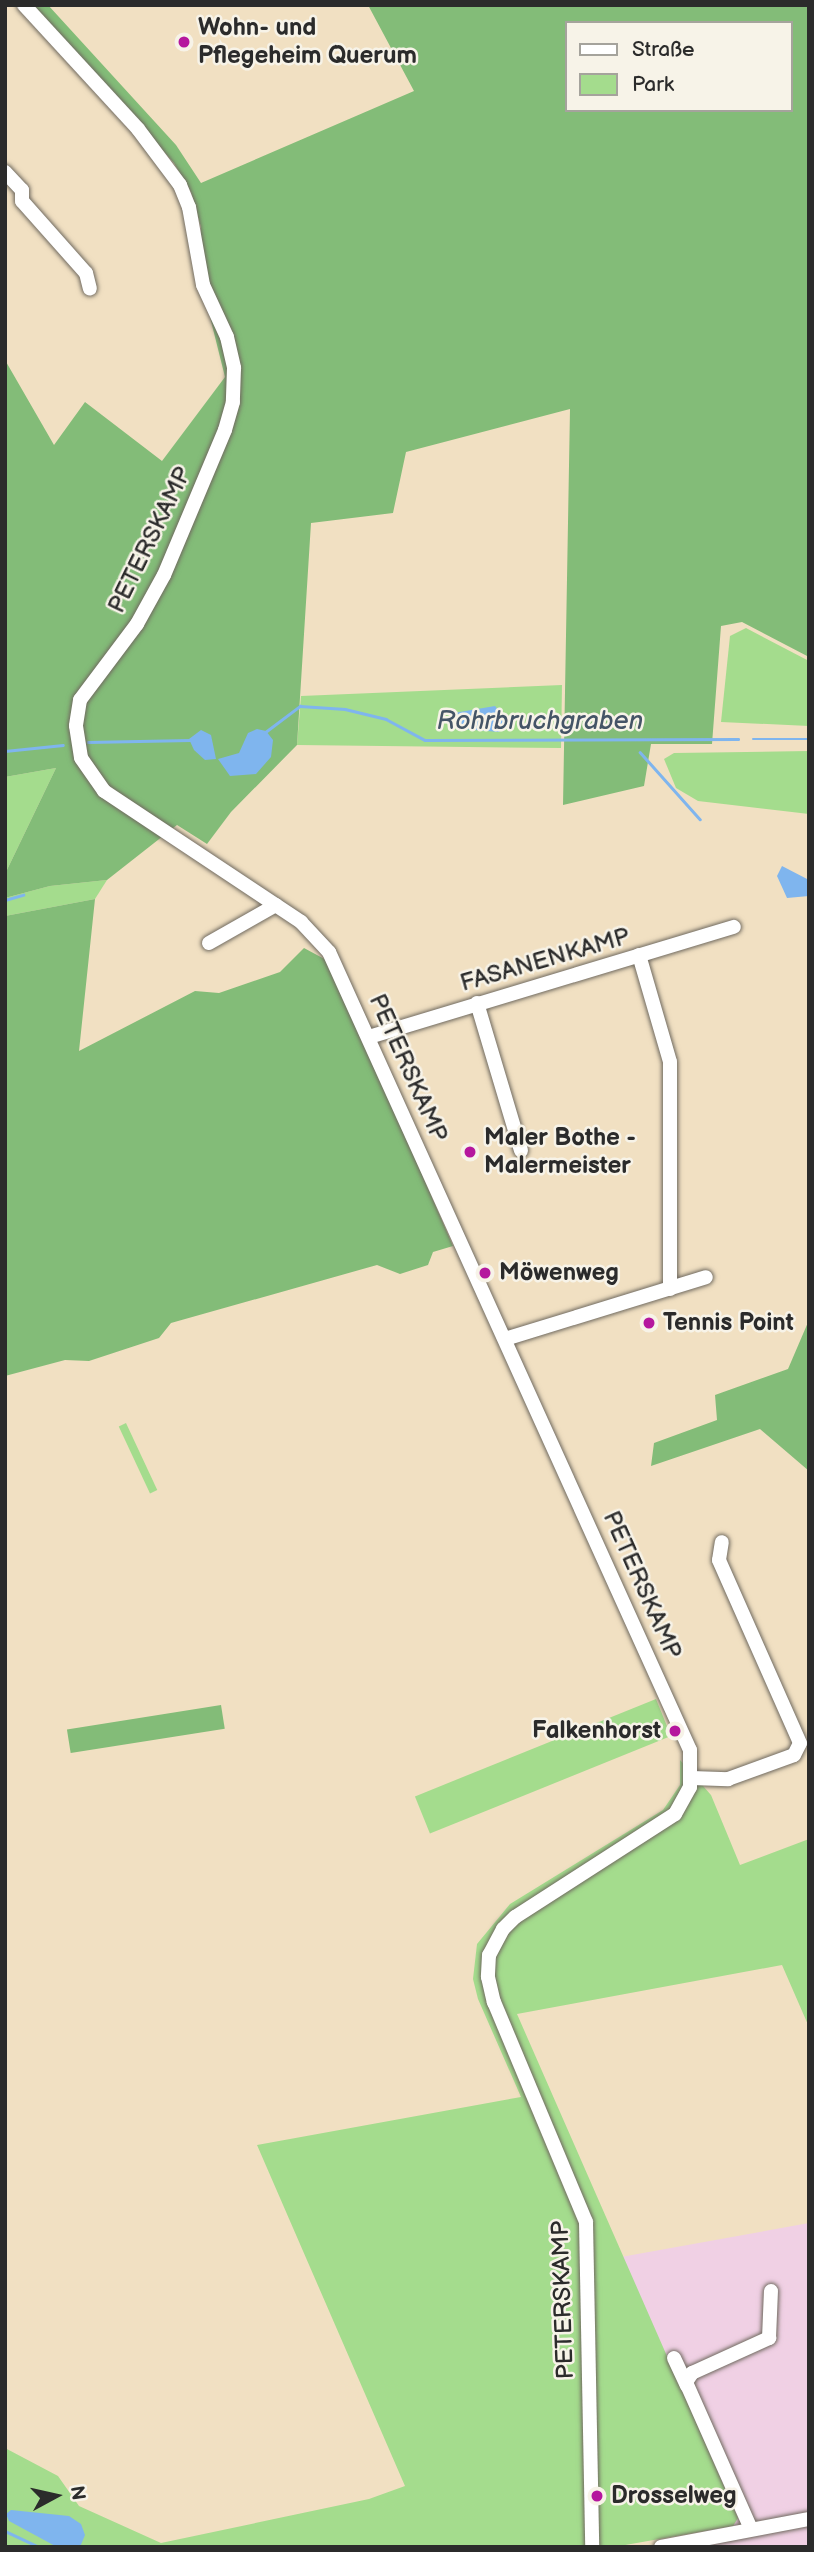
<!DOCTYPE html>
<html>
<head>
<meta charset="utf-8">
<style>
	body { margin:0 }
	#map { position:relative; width:814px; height:2552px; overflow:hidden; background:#f1e0c2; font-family:"Balsamiq Sans",sans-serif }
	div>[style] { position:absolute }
	.built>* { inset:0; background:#f0d0e4 }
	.green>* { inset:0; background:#a4dc8d; transform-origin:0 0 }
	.forest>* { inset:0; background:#83bc78; transform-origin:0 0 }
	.water>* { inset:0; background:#7fb5ee }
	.stream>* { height:2.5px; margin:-1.25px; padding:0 1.25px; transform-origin:1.25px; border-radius:1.25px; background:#7fb5ee }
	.roads { filter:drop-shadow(0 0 2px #706a60) drop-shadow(0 0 2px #706a60) }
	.minor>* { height:14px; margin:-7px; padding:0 7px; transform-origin:7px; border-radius:7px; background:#fff }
	.dots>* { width:19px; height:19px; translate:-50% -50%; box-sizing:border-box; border:4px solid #f7f3e8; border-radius:50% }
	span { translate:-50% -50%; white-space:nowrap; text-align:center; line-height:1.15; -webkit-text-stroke:5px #f7f3e8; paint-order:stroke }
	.poi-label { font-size:24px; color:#2b2b2b; font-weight:700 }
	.left { translate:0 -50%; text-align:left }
	.right { translate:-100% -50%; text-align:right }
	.street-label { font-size:24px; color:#2b2b2b }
	.water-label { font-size:26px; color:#445466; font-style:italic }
	.frame { position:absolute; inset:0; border:7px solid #2b2b2b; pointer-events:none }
	.legend { position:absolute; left:565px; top:21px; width:228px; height:91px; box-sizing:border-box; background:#f7f3e8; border:2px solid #a5a39c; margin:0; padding:9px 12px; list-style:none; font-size:21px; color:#2b2b2b }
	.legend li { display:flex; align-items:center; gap:14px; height:35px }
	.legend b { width:35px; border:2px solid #a5a39c }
	.north { position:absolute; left:21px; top:2461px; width:70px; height:70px; -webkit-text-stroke:5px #f7f3e8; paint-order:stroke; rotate:82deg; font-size:19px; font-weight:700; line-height:28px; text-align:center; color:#2b2b2b }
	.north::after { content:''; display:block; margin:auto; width:24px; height:32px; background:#2b2b2b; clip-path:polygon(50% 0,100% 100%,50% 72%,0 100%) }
</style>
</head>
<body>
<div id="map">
	<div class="built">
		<i style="clip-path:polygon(809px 2223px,809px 2547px,707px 2547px,704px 2530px,733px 2526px,737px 2517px,621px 2257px)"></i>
	</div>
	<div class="green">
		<i style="clip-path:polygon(746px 628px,809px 661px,809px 726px,721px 722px,730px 636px)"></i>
		<i style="clip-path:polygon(562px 685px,561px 748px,297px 745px,301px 696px)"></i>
		<i style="clip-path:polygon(809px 751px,809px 814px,698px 801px,676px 788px,664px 759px,674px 753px)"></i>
		<i style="clip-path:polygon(56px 768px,5px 874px,5px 777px)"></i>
		<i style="clip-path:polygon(107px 880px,95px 899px,5px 916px,5px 898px,50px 886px)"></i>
		<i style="left:126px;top:1423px;width:74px;height:8px;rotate:65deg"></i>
		<i style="left:656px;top:1699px;width:40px;height:260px;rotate:68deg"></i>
		<i style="clip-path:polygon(680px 1760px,711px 1795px,740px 1865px,809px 1839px,809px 2027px,782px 1965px,517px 2014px,738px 2518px,733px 2526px,614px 2547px,5px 2547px,5px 2448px,58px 2476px,79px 2506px,161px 2543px,369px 2499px,405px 2486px,257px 2145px,521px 2097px,478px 1999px,473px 1979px,477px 1944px,510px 1904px,663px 1810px,680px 1785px)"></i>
	</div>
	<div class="forest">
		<i style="clip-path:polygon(evenodd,33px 5px,48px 5px,176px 145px,201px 183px,414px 91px,368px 5px,809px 5px,809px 657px,742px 622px,721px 626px,712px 744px,651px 744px,644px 786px,563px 805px,570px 409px,406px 452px,393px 513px,311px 523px,297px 745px,231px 812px,207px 844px,177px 825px,107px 880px,50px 886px,5px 898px,5px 874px,56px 768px,5px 777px,5px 360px,54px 445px,85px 402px,162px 461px,225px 377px,200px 277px,201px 227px,191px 192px,174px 163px,33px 5px,567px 23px,791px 23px,791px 110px,567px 110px,567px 23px)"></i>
		<i style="clip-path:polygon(95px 899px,79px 1051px,195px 991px,219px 993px,280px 972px,304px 948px,330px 962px,453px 1246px,433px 1252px,428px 1265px,400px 1274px,377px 1265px,171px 1323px,159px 1338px,89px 1361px,65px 1360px,5px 1376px,5px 916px)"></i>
		<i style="clip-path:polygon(809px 1320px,809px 1471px,760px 1429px,651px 1466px,654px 1443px,717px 1420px,715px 1395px,788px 1369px)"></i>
		<i style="left:221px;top:1705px;width:24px;height:156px;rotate:81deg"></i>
	</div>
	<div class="water">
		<i style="clip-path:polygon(495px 706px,507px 720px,499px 732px,450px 728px,454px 713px)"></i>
		<i style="clip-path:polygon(257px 729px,266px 731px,273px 740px,271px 757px,256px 774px,230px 776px,218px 759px,239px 753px,248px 733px)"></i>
		<i style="clip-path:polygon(201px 730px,211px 735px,216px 759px,205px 760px,194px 750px,189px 739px)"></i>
		<i style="clip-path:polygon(782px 866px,809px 880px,809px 896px,787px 898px,777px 876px)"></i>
		<i style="clip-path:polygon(11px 2510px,69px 2516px,81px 2524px,85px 2535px,80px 2547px,57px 2547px,9px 2521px,6px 2514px)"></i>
	</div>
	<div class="stream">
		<i style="left:264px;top:733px;width:45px;rotate:-36.9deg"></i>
		<i style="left:300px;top:706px;width:45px;rotate:3.8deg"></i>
		<i style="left:345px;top:709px;width:42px;rotate:13.7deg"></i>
		<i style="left:386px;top:719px;width:44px;rotate:28.3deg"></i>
		<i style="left:425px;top:740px;width:313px;rotate:-0.2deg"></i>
		<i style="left:753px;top:739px;width:56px"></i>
		<i style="left:88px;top:742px;width:102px;rotate:-1.1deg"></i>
		<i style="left:5px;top:751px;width:58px;rotate:-5.9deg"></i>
		<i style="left:640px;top:752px;width:90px;rotate:48.2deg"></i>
		<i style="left:5px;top:900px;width:19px;rotate:-16deg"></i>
		<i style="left:5px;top:2531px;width:38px;rotate:25deg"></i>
	</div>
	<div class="roads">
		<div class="minor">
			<i style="left:24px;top:5px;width:168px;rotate:47.4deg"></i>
			<i style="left:138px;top:129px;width:70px;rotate:53.1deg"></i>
			<i style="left:180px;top:185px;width:24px;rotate:68deg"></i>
			<i style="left:189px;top:207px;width:79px;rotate:79.8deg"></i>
			<i style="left:203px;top:285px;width:57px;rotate:65.2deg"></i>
			<i style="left:227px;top:337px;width:32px;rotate:77deg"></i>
			<i style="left:234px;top:368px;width:34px;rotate:92deg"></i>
			<i style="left:233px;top:402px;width:29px;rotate:106deg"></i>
			<i style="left:225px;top:430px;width:157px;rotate:112.8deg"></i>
			<i style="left:164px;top:575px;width:56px;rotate:118.9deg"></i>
			<i style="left:137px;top:624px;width:95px;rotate:126.9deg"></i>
			<i style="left:80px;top:700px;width:26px;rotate:99deg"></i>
			<i style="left:76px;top:726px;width:32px;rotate:81deg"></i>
			<i style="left:81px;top:758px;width:40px;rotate:55.1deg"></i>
			<i style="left:104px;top:791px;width:237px;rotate:33.6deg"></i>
			<i style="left:301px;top:922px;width:41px;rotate:47deg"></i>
			<i style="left:329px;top:952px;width:876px;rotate:65.66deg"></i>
			<i style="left:690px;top:1750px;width:37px;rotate:90deg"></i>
			<i style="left:690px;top:1787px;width:31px;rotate:119deg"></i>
			<i style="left:675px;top:1814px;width:190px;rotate:147.2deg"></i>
			<i style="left:515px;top:1917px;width:17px;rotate:135deg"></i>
			<i style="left:503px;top:1929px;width:30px;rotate:118deg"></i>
			<i style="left:489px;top:1955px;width:22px;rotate:93deg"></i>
			<i style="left:488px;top:1977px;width:26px;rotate:77deg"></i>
			<i style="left:494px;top:2002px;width:238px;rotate:67.3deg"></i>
			<i style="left:586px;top:2222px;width:325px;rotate:88.9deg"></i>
			<i style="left:5px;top:172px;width:25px;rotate:47deg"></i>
			<i style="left:22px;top:190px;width:11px;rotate:90deg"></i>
			<i style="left:22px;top:201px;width:96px;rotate:48.4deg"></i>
			<i style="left:86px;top:273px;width:16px;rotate:76deg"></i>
			<i style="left:209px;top:943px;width:77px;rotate:-29.6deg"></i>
			<i style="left:639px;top:955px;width:111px;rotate:73.8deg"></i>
			<i style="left:670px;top:1062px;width:227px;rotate:90deg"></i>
			<i style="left:477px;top:1003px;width:154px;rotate:73.4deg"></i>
			<i style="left:369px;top:1037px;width:381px;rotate:-16.8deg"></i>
			<i style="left:505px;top:1339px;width:210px;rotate:-17.1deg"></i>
			<i style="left:692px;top:1778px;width:36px;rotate:2deg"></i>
			<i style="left:728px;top:1779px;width:70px;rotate:-20deg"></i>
			<i style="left:794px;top:1755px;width:13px;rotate:-63deg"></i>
			<i style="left:800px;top:1743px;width:200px;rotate:-113.9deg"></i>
			<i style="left:719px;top:1560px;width:18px;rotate:-81deg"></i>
			<i style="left:674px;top:2358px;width:31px;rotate:65deg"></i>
			<i style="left:751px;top:2529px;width:161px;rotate:-113.9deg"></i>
			<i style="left:686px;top:2382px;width:11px;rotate:-56deg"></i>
			<i style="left:692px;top:2373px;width:85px;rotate:-24.4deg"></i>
			<i style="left:769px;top:2338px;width:47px;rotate:-87.6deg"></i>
			<i style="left:661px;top:2547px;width:151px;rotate:-10.7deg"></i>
		</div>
	</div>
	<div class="dots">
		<i style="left:184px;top:42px;background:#b5179e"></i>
		<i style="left:470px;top:1152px;background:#b5179e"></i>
		<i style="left:485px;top:1273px;background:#b5179e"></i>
		<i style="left:649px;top:1323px;background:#b5179e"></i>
		<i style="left:675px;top:1731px;background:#b5179e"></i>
		<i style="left:597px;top:2496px;background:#b5179e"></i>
	</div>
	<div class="poi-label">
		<span class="left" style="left:198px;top:42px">Wohn- und<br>Pflegeheim Querum</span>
		<span class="left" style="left:484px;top:1152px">Maler Bothe -<br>Malermeister</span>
		<span class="left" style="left:499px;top:1273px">Möwenweg</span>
		<span class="left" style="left:663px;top:1323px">Tennis Point</span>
		<span class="right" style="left:661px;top:1731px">Falkenhorst</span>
		<span class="left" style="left:611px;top:2496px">Drosselweg</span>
	</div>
	<div class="street-label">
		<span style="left:150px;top:540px;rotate:-64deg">PETERSKAMP</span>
		<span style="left:545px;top:960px;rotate:-16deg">FASANENKAMP</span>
		<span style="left:408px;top:1068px;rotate:66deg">PETERSKAMP</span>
		<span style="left:642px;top:1585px;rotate:66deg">PETERSKAMP</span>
		<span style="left:563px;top:2300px;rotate:-92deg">PETERSKAMP</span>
	</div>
	<div class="water-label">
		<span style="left:540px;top:722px">Rohrbruchgraben</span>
	</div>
	<div class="frame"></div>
	<ul class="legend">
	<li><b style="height:9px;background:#fff"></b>Straße</li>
	<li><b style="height:19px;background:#a4dc8d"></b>Park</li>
	</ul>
	<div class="north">N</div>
</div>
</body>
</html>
